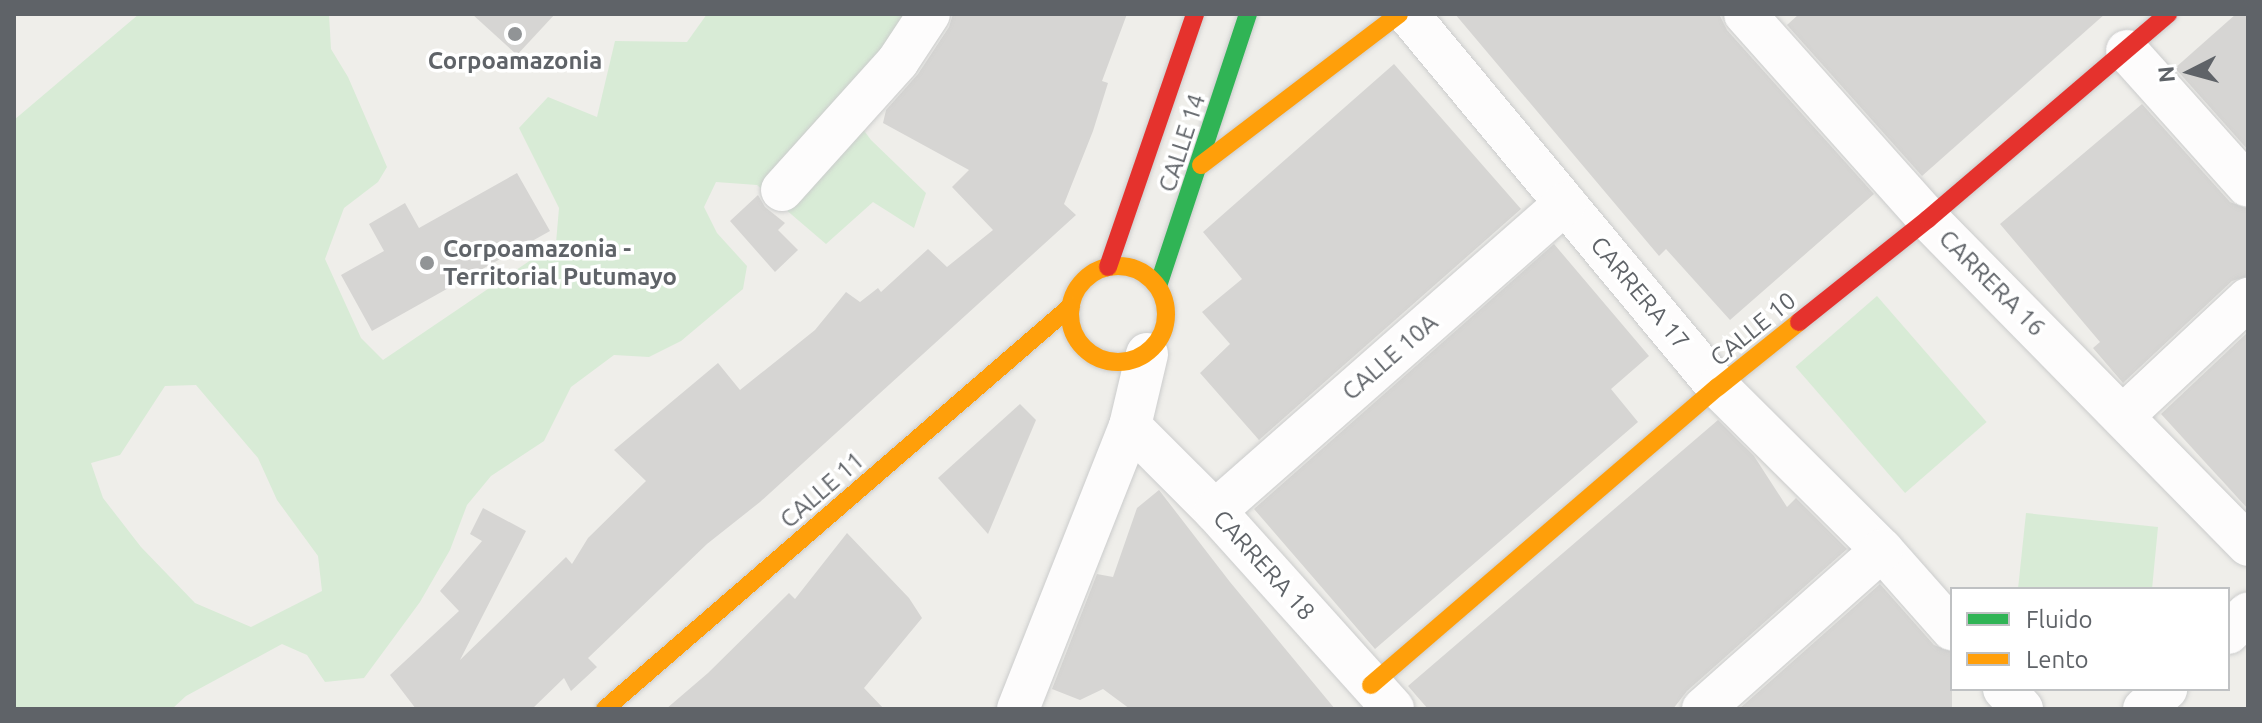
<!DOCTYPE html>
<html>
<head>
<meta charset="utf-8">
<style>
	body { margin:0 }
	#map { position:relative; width:2262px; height:723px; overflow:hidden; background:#efeeea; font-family:Ubuntu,sans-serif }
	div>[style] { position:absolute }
	.green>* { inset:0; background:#d8ebd6; transform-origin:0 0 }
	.building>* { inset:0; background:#d6d5d3 }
	.roads { filter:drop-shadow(0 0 2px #cbcccc) drop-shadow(0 0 2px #cbcccc) }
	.street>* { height:42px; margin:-21px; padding:0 21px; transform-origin:21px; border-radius:21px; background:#fdfcfc }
	.fast>* { height:18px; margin:-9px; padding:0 9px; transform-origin:9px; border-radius:9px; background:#30b455 }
	.slow>* { height:18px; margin:-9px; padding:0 9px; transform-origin:9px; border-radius:9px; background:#ff9f0a }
	.slow>.ring { margin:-9px; padding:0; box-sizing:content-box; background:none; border:18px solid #ff9f0a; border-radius:50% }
	.jam>* { height:18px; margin:-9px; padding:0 9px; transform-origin:9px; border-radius:9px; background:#e5322d }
	.dots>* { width:22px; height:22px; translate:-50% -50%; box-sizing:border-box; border:4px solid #fff; border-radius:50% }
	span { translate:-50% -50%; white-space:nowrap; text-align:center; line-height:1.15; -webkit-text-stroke:7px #fff; paint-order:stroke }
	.poi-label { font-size:24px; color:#5f6368; font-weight:700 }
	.left { translate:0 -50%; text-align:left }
	.street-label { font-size:24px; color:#5f6368 }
	.frame { position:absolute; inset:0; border:16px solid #5f6368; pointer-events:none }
	.legend { position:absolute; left:1950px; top:587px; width:280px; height:104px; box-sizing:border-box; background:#fff; border:2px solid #bfc1c3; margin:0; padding:10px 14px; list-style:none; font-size:24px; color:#5f6368 }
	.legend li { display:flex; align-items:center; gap:16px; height:40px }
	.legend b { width:40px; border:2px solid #bfc1c3 }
	.north { position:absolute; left:2150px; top:32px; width:80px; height:80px; -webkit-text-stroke:6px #fff; paint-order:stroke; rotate:264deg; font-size:22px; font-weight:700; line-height:32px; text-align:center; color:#5f6368 }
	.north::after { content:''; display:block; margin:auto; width:28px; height:36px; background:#5f6368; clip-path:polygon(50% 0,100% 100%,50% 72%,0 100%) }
</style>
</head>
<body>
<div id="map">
	<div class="green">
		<i style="clip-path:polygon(evenodd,139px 14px,329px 14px,331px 49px,348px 77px,387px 167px,378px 182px,344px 208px,325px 259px,361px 338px,383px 360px,556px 243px,559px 208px,519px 128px,548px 97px,597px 117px,615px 41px,687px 42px,707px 14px,911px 14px,848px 109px,871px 140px,926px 193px,914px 228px,873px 202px,826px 244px,757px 185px,716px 182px,704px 207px,717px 233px,747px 266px,743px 289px,681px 341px,649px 357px,614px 355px,571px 387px,544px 441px,491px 476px,467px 505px,450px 550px,420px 602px,364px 678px,325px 682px,307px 655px,282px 644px,186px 696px,172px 709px,14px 709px,14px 120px,139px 14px,196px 385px,258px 458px,277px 500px,318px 556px,322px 591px,251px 627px,195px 603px,141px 547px,103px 498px,91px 463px,120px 455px,165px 386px,196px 385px)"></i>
		<i style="left:1877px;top:296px;width:167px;height:108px;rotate:49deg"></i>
		<i style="clip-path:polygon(2026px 513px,2158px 527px,2152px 589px,2018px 589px)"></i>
	</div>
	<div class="building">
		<i style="clip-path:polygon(472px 14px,555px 14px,517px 55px)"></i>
		<i style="clip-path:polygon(953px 14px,1127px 14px,1102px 81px,1108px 83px,1093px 131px,1064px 204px,1076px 215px,760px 502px,707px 544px,588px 658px,597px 667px,571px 691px,564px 678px,532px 709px,416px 709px,390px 675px,459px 611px,440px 591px,482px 541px,470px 534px,483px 508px,526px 531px,460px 660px,566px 557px,572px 564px,588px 538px,646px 481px,614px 450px,718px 363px,740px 390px,815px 330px,846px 292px,860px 302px,878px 288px,881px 292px,928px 249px,947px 267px,993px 230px,952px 187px,969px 170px,883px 123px,886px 110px,918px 74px,949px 27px)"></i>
		<i style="clip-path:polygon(1455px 14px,1719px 14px,1727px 30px,1874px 194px,1730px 320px,1666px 249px,1659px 256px)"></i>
		<i style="clip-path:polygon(1799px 14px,2105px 14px,1922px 176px,1787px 25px)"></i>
		<i style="clip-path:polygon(2236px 14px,2248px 14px,2248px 150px,2175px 68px)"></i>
		<i style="clip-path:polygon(1394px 64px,1521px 209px,1259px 440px,1200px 373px,1230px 344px,1202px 312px,1242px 279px,1203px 232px)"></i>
		<i style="clip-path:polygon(2142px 104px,2230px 202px,2248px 209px,2248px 276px,2232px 281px,2123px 383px,2093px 348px,2100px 342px,2000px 224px)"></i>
		<i style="clip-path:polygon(517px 173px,550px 231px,372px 331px,341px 275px,384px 251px,369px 224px,405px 203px,419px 228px)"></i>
		<i style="clip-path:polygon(758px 195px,765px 207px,785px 223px,778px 230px,798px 250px,775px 272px,730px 221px)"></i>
		<i style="clip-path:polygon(1554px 244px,1649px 356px,1611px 389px,1638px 422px,1375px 649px,1254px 509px)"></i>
		<i style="clip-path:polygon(2248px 332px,2248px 509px,2161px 414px)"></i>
		<i style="clip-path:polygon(1020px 404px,1036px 420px,988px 534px,938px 478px)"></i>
		<i style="clip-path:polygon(1718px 420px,1754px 456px,1787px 507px,1796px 498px,1847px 549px,1687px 691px,1673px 709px,1428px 709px,1408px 686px)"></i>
		<i style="clip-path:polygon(1159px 490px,1230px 582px,1335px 709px,1130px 709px,1103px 689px,1080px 700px,1052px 689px,1097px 574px,1113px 577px,1137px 508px)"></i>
		<i style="clip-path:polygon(847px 533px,909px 598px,922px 618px,864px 688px,884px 709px,666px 709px,708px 673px,789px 593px,795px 599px)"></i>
		<i style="clip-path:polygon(1880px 584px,1934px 645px,1952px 652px,1952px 709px,1739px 709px)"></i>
	</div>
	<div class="roads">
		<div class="street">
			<i style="left:1408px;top:14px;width:485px;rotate:50.3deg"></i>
			<i style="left:1718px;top:387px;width:231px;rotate:44.8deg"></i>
			<i style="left:1882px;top:550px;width:106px;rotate:48.5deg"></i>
			<i style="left:1745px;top:14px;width:275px;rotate:48.2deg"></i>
			<i style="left:1928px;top:219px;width:457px;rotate:45.5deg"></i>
			<i style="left:2127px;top:51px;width:181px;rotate:48.1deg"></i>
			<i style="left:782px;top:190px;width:173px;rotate:-48deg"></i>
			<i style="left:898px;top:61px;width:56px;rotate:-56.6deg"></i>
			<i style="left:2124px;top:415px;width:170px;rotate:-43.1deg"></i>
			<i style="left:1130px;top:426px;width:120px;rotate:45deg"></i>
			<i style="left:1215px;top:511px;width:266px;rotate:48deg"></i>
			<i style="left:1215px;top:511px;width:466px;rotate:-41.3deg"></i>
			<i style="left:2228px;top:633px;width:28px;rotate:-44deg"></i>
			<i style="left:2004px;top:689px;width:27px;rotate:48deg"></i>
			<i style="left:1018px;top:709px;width:304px;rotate:-68.4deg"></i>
			<i style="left:1130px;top:426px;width:74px;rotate:-76.7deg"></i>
			<i style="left:1703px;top:709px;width:239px;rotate:-41.6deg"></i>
			<i style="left:2144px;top:709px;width:30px;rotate:-42deg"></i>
		</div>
		<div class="fast">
			<i style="left:1158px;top:286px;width:287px;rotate:-71.7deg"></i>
		</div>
		<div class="slow">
			<i style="left:1201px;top:165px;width:249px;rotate:-37.3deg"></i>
			<i class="ring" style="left:1070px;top:266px;width:78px;height:78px"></i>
			<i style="left:1371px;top:685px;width:457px;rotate:-40.7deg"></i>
			<i style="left:1718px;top:387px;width:104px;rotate:-38.7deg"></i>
			<i style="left:605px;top:709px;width:616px;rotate:-40.85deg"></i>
		</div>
		<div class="jam">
			<i style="left:1108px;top:267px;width:268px;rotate:-71deg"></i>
			<i style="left:1799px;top:322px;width:165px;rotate:-38.6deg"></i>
			<i style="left:1928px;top:219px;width:316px;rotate:-40.5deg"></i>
		</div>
	</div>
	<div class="dots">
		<i style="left:515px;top:34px;background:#919496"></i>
		<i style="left:427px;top:263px;background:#919496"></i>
	</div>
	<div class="poi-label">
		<span style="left:515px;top:61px">Corpoamazonia</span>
		<span class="left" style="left:443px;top:263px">Corpoamazonia -<br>Territorial Putumayo</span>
	</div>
	<div class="street-label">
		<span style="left:1182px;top:143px;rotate:-72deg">CALLE 14</span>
		<span style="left:1992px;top:283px;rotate:45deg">CARRERA 16</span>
		<span style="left:1640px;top:293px;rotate:50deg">CARRERA 17</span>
		<span style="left:1753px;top:329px;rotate:-39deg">CALLE 10</span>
		<span style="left:1390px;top:357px;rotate:-41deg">CALLE 10A</span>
		<span style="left:822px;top:490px;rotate:-41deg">CALLE 11</span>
		<span style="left:1264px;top:565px;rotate:48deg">CARRERA 18</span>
	</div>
	<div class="frame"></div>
	<ul class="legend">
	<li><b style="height:10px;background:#30b455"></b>Fluido</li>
	<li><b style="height:10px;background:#ff9f0a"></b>Lento</li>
	</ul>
	<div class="north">N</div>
</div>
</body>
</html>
